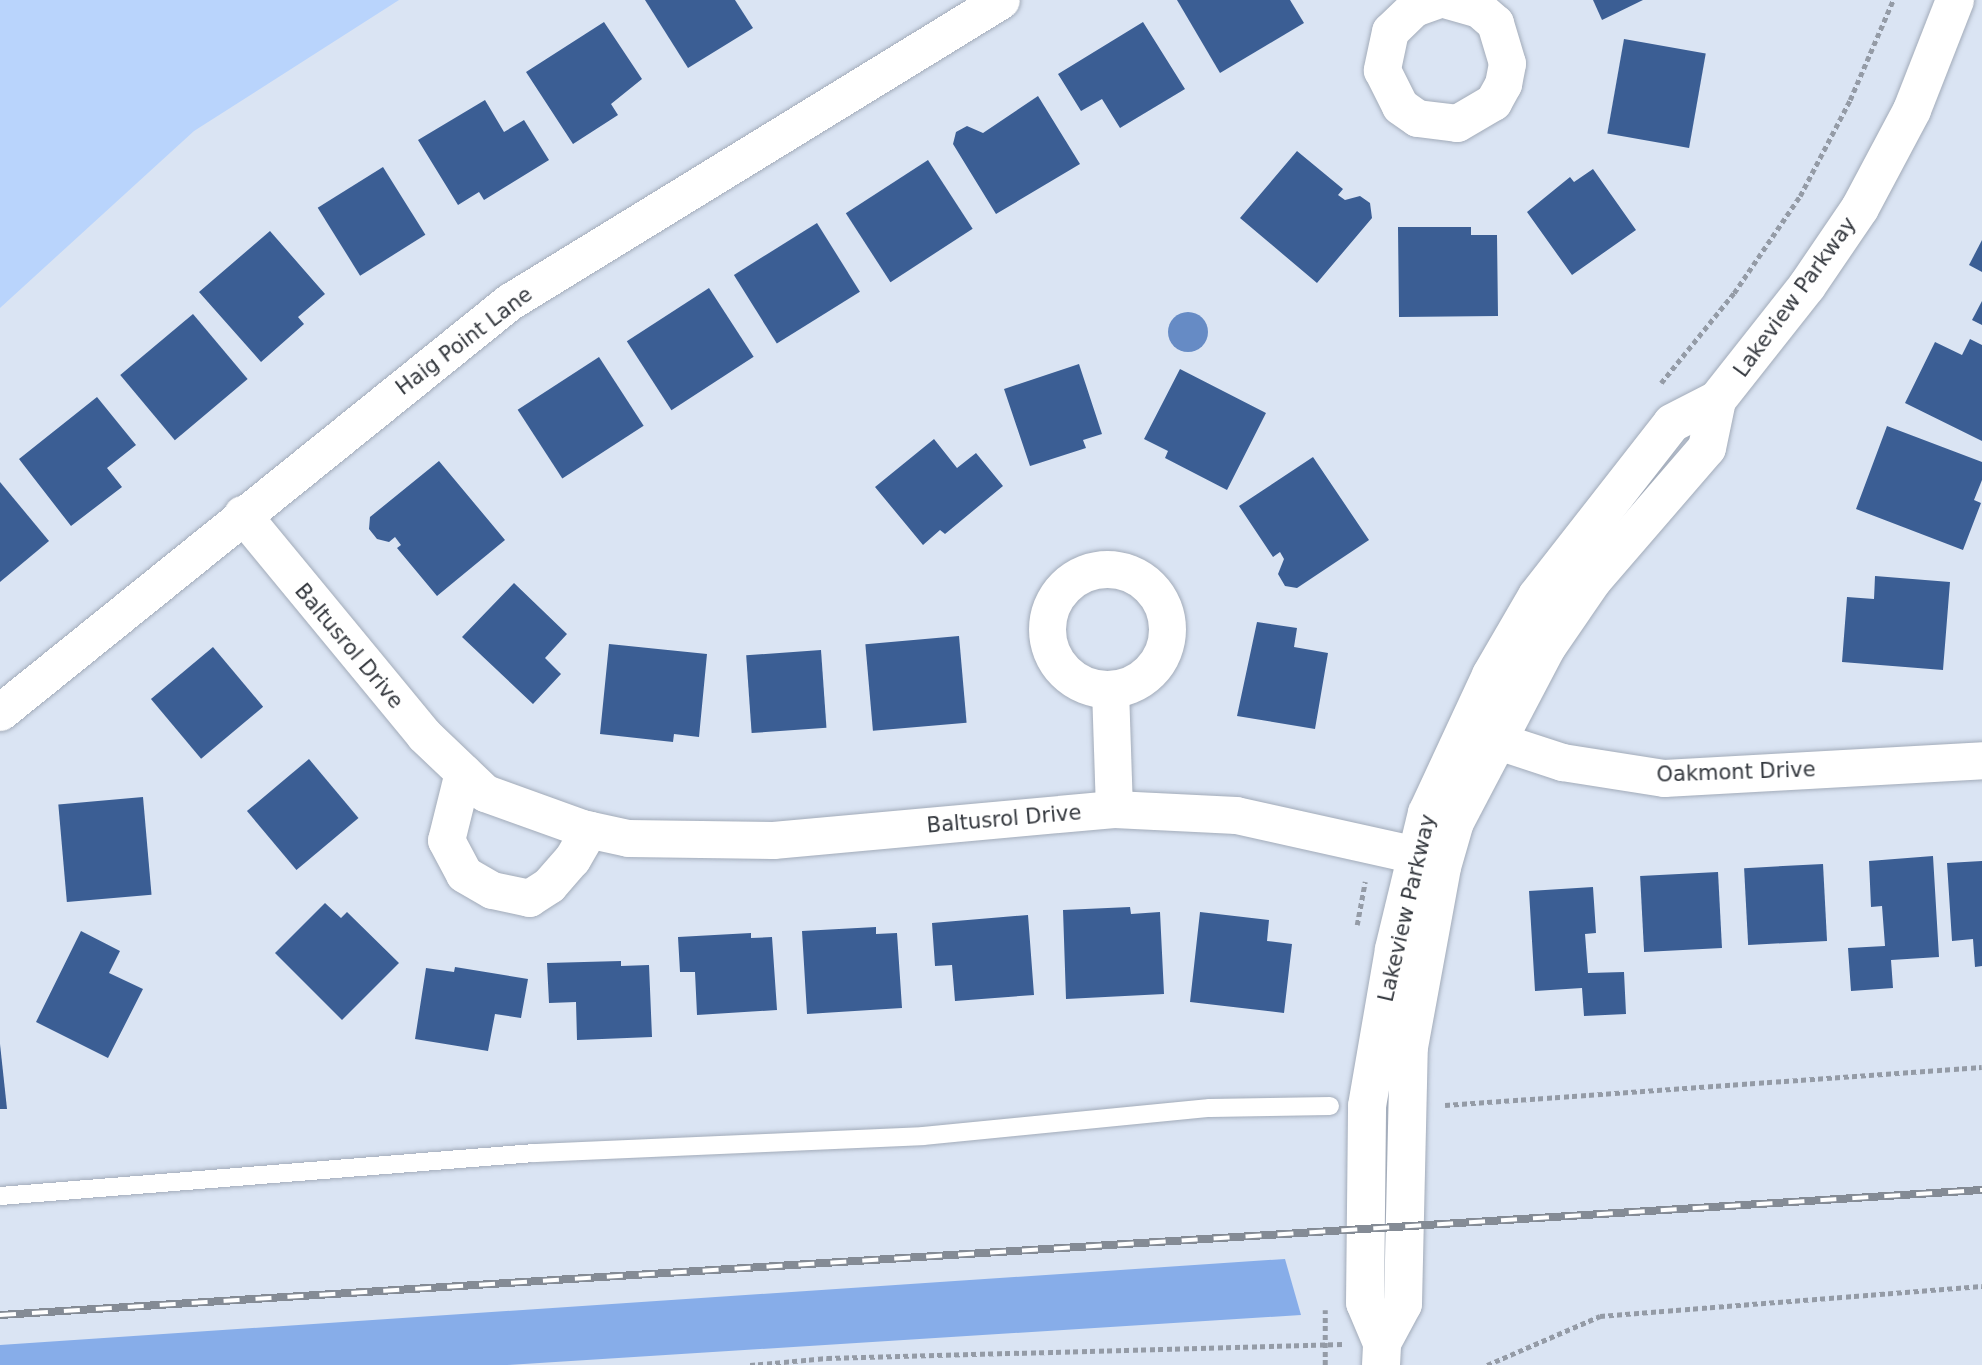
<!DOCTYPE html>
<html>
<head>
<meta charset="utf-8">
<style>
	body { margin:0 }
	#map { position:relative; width:1982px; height:1365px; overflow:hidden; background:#dae4f3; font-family:"DejaVu Sans",sans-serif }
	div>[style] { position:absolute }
	.green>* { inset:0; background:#b9d4fc }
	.forest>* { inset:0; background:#87ade9 }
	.water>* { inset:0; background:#668bc5 }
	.round { border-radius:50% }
	.building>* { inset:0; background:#3b5e94; transform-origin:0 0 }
	.path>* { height:4.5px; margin-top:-2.25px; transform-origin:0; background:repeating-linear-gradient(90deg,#949ba6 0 5px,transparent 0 8.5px) }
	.roads { filter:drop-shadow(0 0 2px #a2abb9) drop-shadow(0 0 2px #a2abb9) }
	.lane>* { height:18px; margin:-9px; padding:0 9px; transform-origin:9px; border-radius:9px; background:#fff }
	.street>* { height:37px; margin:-18.5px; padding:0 18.5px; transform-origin:18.5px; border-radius:18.5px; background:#fff }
	.street>.ring { margin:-18.5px; padding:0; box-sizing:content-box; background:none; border:37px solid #fff; border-radius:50% }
	.secondary>* { height:38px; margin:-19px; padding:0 19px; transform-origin:19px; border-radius:19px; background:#fff }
	.rail>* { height:8px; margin-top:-4px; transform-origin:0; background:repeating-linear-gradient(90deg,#fff 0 16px,#848b95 0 32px); box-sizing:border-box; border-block:2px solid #848b95 }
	span { translate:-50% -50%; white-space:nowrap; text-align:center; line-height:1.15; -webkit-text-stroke:7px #fff; paint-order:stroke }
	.street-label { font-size:21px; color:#34383e }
</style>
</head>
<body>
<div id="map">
	<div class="green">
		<i style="clip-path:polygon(0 0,399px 0,194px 131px,0 308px)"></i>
	</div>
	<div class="forest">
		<i style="clip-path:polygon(1285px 1259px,1301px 1315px,508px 1365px,0 1365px,0 1345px)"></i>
	</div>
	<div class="water">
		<i class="round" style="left:1168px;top:312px;width:40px;height:40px"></i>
	</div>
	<div class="building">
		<i style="clip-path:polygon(645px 0,735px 0,753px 28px,688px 68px)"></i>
		<i style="clip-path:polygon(1177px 0,1290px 0,1304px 23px,1220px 73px)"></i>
		<i style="clip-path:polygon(1593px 0,1643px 0,1602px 20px)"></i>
		<i style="clip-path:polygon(604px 22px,642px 79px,611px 104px,618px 115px,573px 144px,526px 72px)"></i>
		<i style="clip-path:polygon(1143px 22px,1185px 89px,1120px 128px,1102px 99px,1081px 111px,1058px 74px)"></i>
		<i style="left:1624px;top:39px;width:83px;height:96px;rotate:10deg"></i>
		<i style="clip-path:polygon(1038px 96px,1080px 164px,996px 214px,953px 144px,956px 132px,967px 126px,983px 133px)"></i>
		<i style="clip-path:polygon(485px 100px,504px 132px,524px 120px,549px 160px,484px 200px,479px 192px,458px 205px,418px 140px)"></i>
		<i style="clip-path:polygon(1297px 151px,1343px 189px,1338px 195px,1345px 200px,1360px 196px,1370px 203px,1372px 218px,1317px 283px,1240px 218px)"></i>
		<i style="left:928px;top:160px;width:82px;height:98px;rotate:57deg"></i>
		<i style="left:383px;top:167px;width:80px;height:77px;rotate:58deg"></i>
		<i style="clip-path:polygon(1593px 169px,1636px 230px,1572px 275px,1527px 212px,1570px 177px,1574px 182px)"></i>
		<i style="left:817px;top:223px;width:81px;height:98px;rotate:58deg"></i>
		<i style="clip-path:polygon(1398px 227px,1471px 227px,1471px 235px,1497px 235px,1498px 316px,1399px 317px)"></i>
		<i style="clip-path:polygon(270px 231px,325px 294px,298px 317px,304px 324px,261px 362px,199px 292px)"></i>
		<i style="clip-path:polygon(1982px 240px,1982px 272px,1969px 265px)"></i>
		<i style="left:709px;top:288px;width:82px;height:98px;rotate:57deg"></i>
		<i style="clip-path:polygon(1982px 301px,1982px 325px,1972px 320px)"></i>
		<i style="left:193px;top:314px;width:85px;height:95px;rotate:50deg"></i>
		<i style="clip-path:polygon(1970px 339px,1982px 345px,1982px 441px,1905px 403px,1935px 342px,1962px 355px)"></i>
		<i style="left:599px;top:357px;width:82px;height:97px;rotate:57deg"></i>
		<i style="clip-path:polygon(1079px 364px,1102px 434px,1083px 440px,1086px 448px,1030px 466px,1004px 389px)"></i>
		<i style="clip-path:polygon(1180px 369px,1266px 413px,1227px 490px,1165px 458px,1168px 451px,1144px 439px)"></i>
		<i style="clip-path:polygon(97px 397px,136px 445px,107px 468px,122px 487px,71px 526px,19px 459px)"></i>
		<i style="clip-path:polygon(1887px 426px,1982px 462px,1982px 480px,1974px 500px,1981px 503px,1963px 550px,1856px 509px)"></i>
		<i style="clip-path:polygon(934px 439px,957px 468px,976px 453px,1003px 486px,945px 534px,940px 530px,923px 545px,875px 487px)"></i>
		<i style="clip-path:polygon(1313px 457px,1369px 540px,1297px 588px,1285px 586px,1278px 574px,1284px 559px,1280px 552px,1273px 557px,1239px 506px)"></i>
		<i style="clip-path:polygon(439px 461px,505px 540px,437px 596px,397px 548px,401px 545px,395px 537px,389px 542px,377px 539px,369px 529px,370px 517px)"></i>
		<i style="clip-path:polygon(0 482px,49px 541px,0 582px)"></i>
		<i style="clip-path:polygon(1875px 576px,1950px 582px,1943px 670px,1842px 662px,1847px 597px,1874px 599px)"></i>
		<i style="clip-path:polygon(514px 583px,567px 634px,545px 658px,561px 674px,533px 704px,462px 637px)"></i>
		<i style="clip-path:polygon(1257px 622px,1297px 628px,1294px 647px,1328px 653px,1315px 729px,1237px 716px)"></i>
		<i style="left:959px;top:636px;width:87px;height:94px;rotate:85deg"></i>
		<i style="clip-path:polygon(609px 644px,707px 654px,699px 737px,674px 734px,673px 742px,600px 734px)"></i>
		<i style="left:213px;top:647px;width:78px;height:81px;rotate:50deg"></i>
		<i style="left:821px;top:650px;width:78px;height:75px;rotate:86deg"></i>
		<i style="left:309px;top:759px;width:77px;height:81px;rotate:50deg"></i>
		<i style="left:143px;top:797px;width:98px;height:85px;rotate:85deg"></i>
		<i style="clip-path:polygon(1933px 856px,1939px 957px,1891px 960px,1893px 988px,1851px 991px,1848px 948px,1885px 946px,1882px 906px,1871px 907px,1869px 861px)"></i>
		<i style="clip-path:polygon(1982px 861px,1982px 966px,1975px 967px,1973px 939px,1952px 941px,1947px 863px)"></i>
		<i style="left:1823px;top:864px;width:77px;height:79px;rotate:87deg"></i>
		<i style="left:1718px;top:872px;width:76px;height:78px;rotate:87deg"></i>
		<i style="clip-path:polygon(1593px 887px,1596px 933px,1585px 934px,1588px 973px,1624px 972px,1626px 1014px,1584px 1016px,1582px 988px,1535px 991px,1529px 891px)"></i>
		<i style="clip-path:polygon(325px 903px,341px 918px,347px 912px,399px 963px,342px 1020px,275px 953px)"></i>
		<i style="clip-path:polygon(1130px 907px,1131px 914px,1160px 912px,1164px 994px,1066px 999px,1063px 910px)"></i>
		<i style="clip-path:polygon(1200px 912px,1269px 920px,1267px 941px,1292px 944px,1284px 1013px,1190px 1002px)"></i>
		<i style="clip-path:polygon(1028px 915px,1034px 995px,955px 1001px,952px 965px,935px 966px,932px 923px)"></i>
		<i style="clip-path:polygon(876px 927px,876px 934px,897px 933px,902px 1008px,807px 1014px,802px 931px)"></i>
		<i style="clip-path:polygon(81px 931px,120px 951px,109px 973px,143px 989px,108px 1058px,36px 1022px)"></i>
		<i style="clip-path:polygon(751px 933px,751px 938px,772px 937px,777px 1010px,697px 1015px,695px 972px,680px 972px,678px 937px)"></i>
		<i style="clip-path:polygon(621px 961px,621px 966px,649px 965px,652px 1037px,577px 1040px,576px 1002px,549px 1003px,547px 963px)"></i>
		<i style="clip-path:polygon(455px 967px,528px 979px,521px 1018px,495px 1014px,488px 1051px,415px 1039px,426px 968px,454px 972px)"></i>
		<i style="clip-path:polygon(0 1044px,7px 1109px,0 1109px)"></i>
	</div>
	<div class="path">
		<i style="left:1661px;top:383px;width:116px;rotate:-51deg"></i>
		<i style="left:1734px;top:293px;width:117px;rotate:-55.8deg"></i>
		<i style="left:1800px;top:196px;width:108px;rotate:-62.5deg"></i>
		<i style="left:1850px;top:100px;width:109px;rotate:-66.7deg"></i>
		<i style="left:1357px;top:925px;width:44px;rotate:-79.5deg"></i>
		<i style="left:1445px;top:1105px;width:538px;rotate:-4.05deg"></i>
		<i style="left:750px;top:1365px;width:77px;rotate:-5.2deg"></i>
		<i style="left:827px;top:1358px;width:516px;rotate:-1.55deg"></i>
		<i style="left:1325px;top:1365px;width:55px;rotate:-90deg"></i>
		<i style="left:1487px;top:1365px;width:123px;rotate:-23.4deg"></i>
		<i style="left:1600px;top:1316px;width:383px;rotate:-4.5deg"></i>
	</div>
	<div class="roads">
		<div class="lane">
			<i style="left:0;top:1196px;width:536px;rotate:-4.6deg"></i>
			<i style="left:534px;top:1153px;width:389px;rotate:-2.5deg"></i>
			<i style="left:923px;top:1136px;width:288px;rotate:-5.6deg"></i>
			<i style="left:1210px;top:1108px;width:120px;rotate:-1deg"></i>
		</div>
		<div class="street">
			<i style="left:1436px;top:0;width:23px;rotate:160deg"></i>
			<i style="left:1414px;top:8px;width:33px;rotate:136deg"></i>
			<i style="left:1390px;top:31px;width:40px;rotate:102deg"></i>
			<i style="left:1382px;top:70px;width:40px;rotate:63.4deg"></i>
			<i style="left:1400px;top:106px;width:21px;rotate:35deg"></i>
			<i style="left:1417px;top:118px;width:40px;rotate:7.1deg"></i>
			<i style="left:1457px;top:123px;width:42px;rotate:-30.3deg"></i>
			<i style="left:1493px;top:102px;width:21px;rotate:-61deg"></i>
			<i style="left:1503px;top:84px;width:21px;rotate:-79deg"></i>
			<i style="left:1507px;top:63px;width:42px;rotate:-106.7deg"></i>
			<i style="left:1495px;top:23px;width:21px;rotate:-139deg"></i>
			<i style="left:1479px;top:9px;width:32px;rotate:-164deg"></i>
			<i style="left:242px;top:514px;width:286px;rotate:50.5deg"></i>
			<i style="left:424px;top:735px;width:84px;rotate:43.6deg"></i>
			<i style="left:485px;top:793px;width:103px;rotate:19.8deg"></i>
			<i style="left:582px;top:828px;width:47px;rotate:12.3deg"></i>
			<i style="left:628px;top:838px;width:145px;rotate:0.8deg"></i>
			<i style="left:773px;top:840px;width:342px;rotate:-5.2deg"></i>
			<i style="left:1114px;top:809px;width:122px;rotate:2.8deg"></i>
			<i style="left:1236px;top:815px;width:184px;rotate:12.5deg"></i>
			<i class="ring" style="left:1047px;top:569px;width:83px;height:83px"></i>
			<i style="left:1110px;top:689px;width:120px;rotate:88.1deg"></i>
			<i style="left:0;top:712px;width:654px;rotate:-38.85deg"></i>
			<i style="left:509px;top:302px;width:577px;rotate:-31.54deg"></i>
			<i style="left:1495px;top:740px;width:71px;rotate:18.2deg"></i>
			<i style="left:1562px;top:762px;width:103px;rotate:8.9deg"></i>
			<i style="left:1664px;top:778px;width:319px;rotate:-3.2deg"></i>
			<i style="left:463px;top:772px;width:70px;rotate:104deg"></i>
			<i style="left:446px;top:840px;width:38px;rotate:62deg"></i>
			<i style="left:464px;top:874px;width:32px;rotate:30deg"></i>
			<i style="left:492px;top:890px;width:38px;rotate:12deg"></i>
			<i style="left:529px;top:898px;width:24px;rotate:-33deg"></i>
			<i style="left:549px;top:885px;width:35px;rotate:-49deg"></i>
			<i style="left:572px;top:859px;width:34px;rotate:-60deg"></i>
		</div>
		<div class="secondary">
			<i style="left:1382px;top:1343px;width:44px;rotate:-61.7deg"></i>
			<i style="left:1403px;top:1304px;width:257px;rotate:-88.7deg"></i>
			<i style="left:1409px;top:1047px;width:183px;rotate:-79.6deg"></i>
			<i style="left:1442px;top:867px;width:47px;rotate:-73.9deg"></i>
			<i style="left:1455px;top:822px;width:198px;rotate:-62.3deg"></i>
			<i style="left:1547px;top:647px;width:81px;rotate:-55.5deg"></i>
			<i style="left:1593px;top:580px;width:174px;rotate:-49.2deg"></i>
			<i style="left:1707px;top:448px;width:49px;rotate:-78.2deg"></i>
			<i style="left:1381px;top:1365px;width:22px;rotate:-87deg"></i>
			<i style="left:1382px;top:1343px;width:43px;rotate:-113deg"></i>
			<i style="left:1365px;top:1303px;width:197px;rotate:-89.4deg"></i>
			<i style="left:1367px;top:1106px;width:159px;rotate:-80.2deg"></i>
			<i style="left:1394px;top:949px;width:140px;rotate:-76.4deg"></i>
			<i style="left:1427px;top:813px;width:152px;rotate:-65.1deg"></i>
			<i style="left:1491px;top:675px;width:91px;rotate:-59.8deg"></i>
			<i style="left:1537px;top:596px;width:219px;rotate:-52deg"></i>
			<i style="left:1672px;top:423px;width:51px;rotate:-27.1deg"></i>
			<i style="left:1717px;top:400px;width:145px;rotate:-51.7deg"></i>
			<i style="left:1807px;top:286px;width:94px;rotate:-55.8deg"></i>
			<i style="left:1860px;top:208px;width:111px;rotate:-62deg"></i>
			<i style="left:1912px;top:110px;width:118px;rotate:-68.6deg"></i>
		</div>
	</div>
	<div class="rail">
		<i style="left:0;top:1315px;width:1986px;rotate:-3.61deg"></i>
	</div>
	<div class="street-label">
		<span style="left:1795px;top:297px;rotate:-54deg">Lakeview Parkway</span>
		<span style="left:464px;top:341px;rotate:-37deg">Haig Point Lane</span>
		<span style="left:349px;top:646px;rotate:50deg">Baltusrol Drive</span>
		<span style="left:1736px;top:772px;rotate:-2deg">Oakmont Drive</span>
		<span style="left:1004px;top:819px;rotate:-5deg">Baltusrol Drive</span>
		<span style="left:1407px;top:908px;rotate:-77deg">Lakeview Parkway</span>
	</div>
</div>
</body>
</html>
